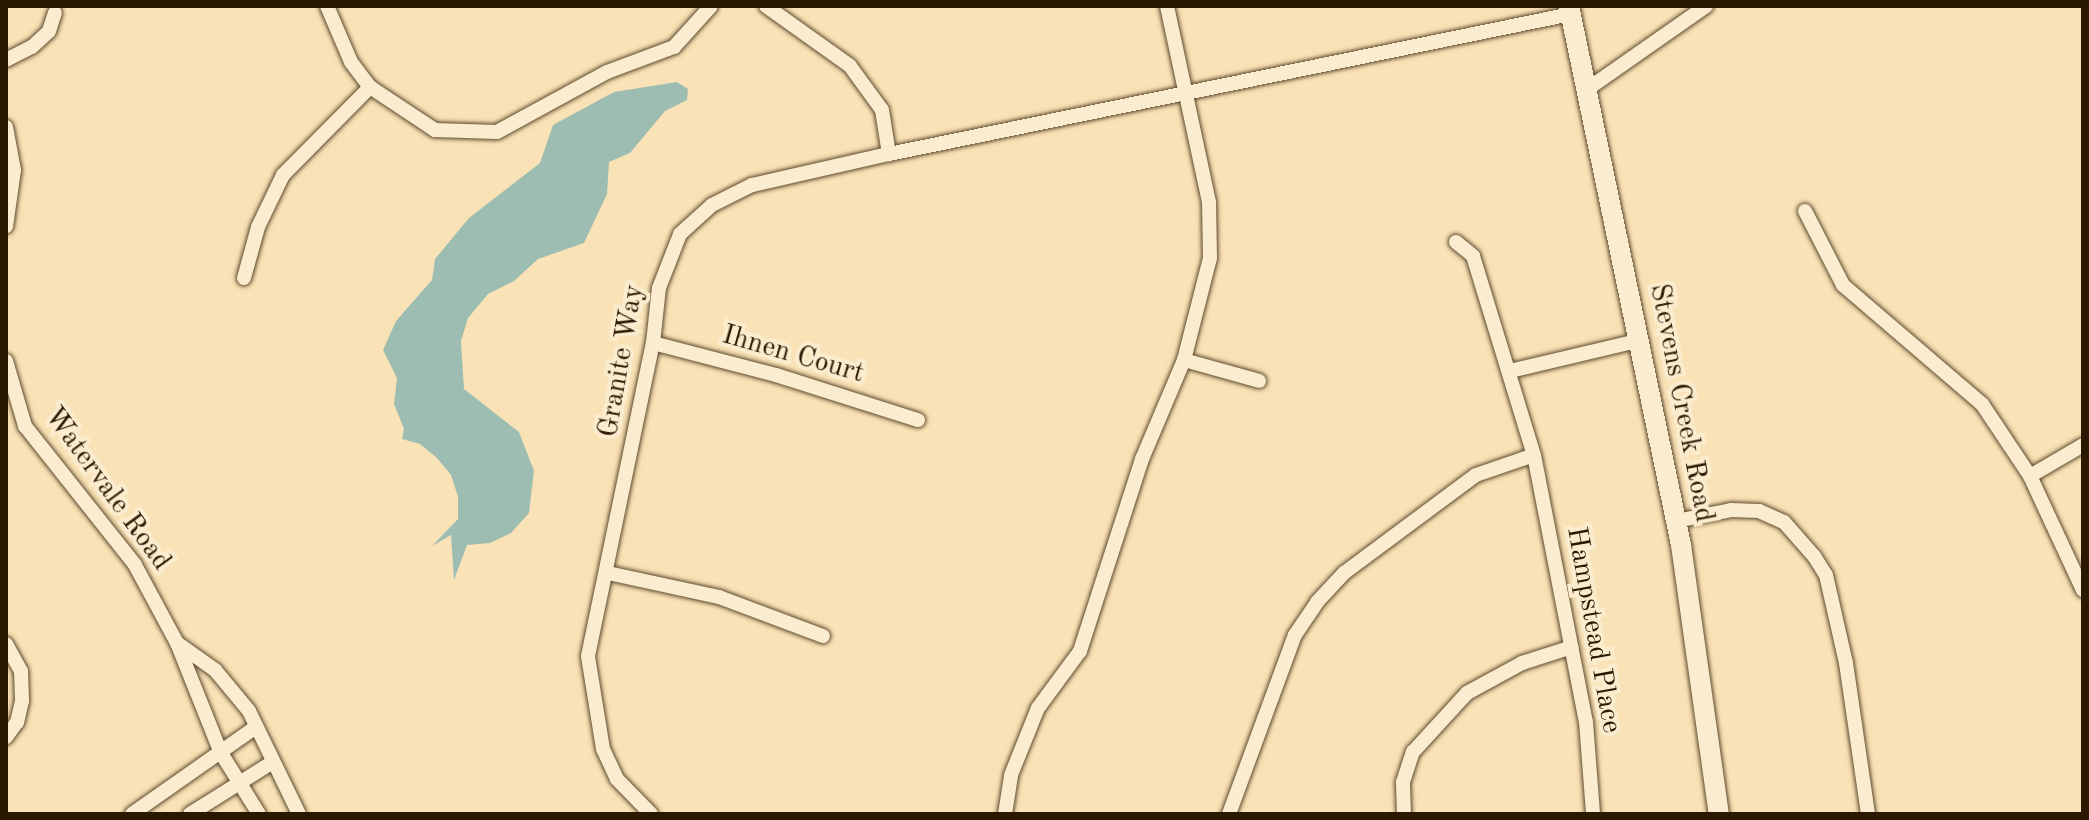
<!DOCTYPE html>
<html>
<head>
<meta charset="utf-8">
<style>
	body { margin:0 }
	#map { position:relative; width:2089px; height:820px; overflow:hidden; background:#f9e2b5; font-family:"Old Standard TT",serif }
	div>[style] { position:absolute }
	.water>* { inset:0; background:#9ebdb2 }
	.roads { filter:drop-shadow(0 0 2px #5e4a2e) drop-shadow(0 0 2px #5e4a2e) }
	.street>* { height:14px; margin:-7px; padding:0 7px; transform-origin:7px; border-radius:7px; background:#fbeccf }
	.secondary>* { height:20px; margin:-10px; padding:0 10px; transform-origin:10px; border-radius:10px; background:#fbeccf }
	span { translate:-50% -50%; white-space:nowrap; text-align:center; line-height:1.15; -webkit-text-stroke:8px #fbeccf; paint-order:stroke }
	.street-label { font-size:28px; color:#2a1801 }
	.frame { position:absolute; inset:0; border:8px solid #2a1801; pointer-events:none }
</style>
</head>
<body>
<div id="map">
	<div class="water">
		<i style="clip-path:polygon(677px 82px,688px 89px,687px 100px,665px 111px,630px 153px,609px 162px,607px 194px,584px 243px,538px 259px,514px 281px,488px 294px,468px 318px,461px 341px,464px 389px,519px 432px,534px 471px,529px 513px,511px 533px,490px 543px,467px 545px,454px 580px,451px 535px,432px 546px,458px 519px,458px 497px,451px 475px,437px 458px,420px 444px,402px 439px,404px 429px,394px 404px,397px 378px,383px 350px,396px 321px,432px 280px,435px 259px,469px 218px,540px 163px,553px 125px,614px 92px)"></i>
	</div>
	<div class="roads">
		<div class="street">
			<i style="left:327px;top:6px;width:61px;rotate:66.8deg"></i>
			<i style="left:351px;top:62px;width:31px;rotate:53deg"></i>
			<i style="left:370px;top:87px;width:78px;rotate:33.5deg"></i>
			<i style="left:435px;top:130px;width:62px;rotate:1.8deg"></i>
			<i style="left:497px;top:132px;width:125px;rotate:-28.6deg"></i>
			<i style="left:607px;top:72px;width:72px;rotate:-20.5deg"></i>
			<i style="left:674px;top:47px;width:55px;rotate:-47.9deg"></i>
			<i style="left:766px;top:6px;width:103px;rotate:35.5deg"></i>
			<i style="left:850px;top:66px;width:54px;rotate:54deg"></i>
			<i style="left:882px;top:110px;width:45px;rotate:81deg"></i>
			<i style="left:6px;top:60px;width:29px;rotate:-27deg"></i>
			<i style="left:32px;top:47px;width:23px;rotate:-43deg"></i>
			<i style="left:49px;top:31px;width:19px;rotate:-72deg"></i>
			<i style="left:1589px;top:88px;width:143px;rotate:-35deg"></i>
			<i style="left:6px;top:127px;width:44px;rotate:79.5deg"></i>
			<i style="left:14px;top:170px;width:57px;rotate:98.1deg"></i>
			<i style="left:1805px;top:211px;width:83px;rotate:62.8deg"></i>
			<i style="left:1843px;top:285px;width:183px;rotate:40.6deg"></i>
			<i style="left:1982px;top:404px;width:87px;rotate:56.3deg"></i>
			<i style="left:2030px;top:476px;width:126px;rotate:65.1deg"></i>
			<i style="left:1456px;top:242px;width:22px;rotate:39deg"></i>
			<i style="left:1473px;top:256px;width:208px;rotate:73deg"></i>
			<i style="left:1534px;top:455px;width:272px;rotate:79deg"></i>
			<i style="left:1586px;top:722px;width:92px;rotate:85.6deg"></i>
			<i style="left:244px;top:278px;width:53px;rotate:-74.6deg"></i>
			<i style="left:258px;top:227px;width:58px;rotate:-64.3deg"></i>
			<i style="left:283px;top:175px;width:124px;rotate:-45.3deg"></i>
			<i style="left:653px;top:343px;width:127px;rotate:14.6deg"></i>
			<i style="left:776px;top:375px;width:149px;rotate:17.6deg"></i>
			<i style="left:1184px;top:360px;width:78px;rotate:15.6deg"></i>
			<i style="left:6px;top:361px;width:68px;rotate:73.7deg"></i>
			<i style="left:25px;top:426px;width:177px;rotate:51.6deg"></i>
			<i style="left:135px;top:565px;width:89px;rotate:61.7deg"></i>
			<i style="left:177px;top:643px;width:118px;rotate:68.2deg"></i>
			<i style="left:221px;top:753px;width:72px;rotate:58.1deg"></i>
			<i style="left:1510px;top:371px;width:130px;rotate:-13.3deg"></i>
			<i style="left:2030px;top:476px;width:61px;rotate:-30.3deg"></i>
			<i style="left:1676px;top:521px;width:56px;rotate:-11.3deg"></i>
			<i style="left:1731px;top:510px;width:28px;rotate:2deg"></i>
			<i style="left:1759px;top:511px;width:27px;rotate:24deg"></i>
			<i style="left:1784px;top:522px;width:45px;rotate:48.6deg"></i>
			<i style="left:1814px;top:556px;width:22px;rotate:58deg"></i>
			<i style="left:1826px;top:575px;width:90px;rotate:77.2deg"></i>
			<i style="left:1846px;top:663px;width:153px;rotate:81.7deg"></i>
			<i style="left:608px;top:573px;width:114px;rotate:12.2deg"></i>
			<i style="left:719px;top:597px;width:111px;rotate:20.6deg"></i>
			<i style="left:177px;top:643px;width:47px;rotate:35.4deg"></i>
			<i style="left:215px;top:670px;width:53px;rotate:50.3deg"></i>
			<i style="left:249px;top:711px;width:114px;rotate:64.1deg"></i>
			<i style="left:6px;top:644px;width:31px;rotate:61deg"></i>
			<i style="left:21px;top:671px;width:30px;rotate:88deg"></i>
			<i style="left:22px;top:701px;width:22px;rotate:103deg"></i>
			<i style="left:17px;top:722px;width:19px;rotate:126deg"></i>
			<i style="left:132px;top:814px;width:151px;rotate:-35.1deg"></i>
			<i style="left:190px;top:814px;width:98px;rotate:-32.1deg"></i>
			<i style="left:651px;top:814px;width:49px;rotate:-134.2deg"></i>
			<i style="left:617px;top:779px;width:33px;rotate:-115deg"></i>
			<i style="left:603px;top:749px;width:94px;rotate:-99.2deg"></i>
			<i style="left:588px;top:656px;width:320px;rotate:-78.3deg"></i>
			<i style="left:653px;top:343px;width:55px;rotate:-83.8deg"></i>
			<i style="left:659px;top:288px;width:58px;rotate:-68.7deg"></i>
			<i style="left:680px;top:234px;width:43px;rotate:-42.2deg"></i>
			<i style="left:712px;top:205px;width:45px;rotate:-26.6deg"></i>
			<i style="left:752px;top:185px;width:140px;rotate:-12.8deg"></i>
			<i style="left:889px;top:154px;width:696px;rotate:-11.6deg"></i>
			<i style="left:1005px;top:814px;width:39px;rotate:-81deg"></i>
			<i style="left:1011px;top:775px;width:72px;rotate:-68.1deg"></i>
			<i style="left:1038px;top:708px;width:71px;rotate:-53.6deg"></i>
			<i style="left:1080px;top:651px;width:202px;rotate:-72.1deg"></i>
			<i style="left:1142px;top:459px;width:108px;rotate:-67deg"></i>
			<i style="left:1184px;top:360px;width:105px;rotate:-75.7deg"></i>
			<i style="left:1210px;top:258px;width:56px;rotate:-91deg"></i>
			<i style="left:1209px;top:202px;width:200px;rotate:-102.1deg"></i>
			<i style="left:1229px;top:814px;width:191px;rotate:-69.8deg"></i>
			<i style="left:1295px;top:635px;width:40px;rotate:-56deg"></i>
			<i style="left:1317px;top:602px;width:40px;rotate:-47deg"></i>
			<i style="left:1344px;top:573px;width:164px;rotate:-36.6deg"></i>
			<i style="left:1476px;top:475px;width:61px;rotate:-19deg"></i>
			<i style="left:1404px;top:814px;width:32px;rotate:-92deg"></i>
			<i style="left:1403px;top:782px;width:32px;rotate:-72deg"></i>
			<i style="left:1413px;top:752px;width:80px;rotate:-47.5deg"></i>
			<i style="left:1467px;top:693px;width:63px;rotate:-28.6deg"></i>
			<i style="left:1522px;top:663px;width:52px;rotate:-17.7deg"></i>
		</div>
		<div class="secondary">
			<i style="left:1569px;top:6px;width:551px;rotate:78.26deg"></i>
			<i style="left:1681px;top:545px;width:272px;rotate:82deg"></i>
		</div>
	</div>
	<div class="street-label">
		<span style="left:793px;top:355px;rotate:16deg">Ihnen Court</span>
		<span style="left:622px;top:361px;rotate:-80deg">Granite Way</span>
		<span style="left:1681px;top:403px;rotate:79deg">Stevens Creek Road</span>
		<span style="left:107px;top:489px;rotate:54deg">Watervale Road</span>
		<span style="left:1593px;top:630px;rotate:80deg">Hampstead Place</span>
	</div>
	<div class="frame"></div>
</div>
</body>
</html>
